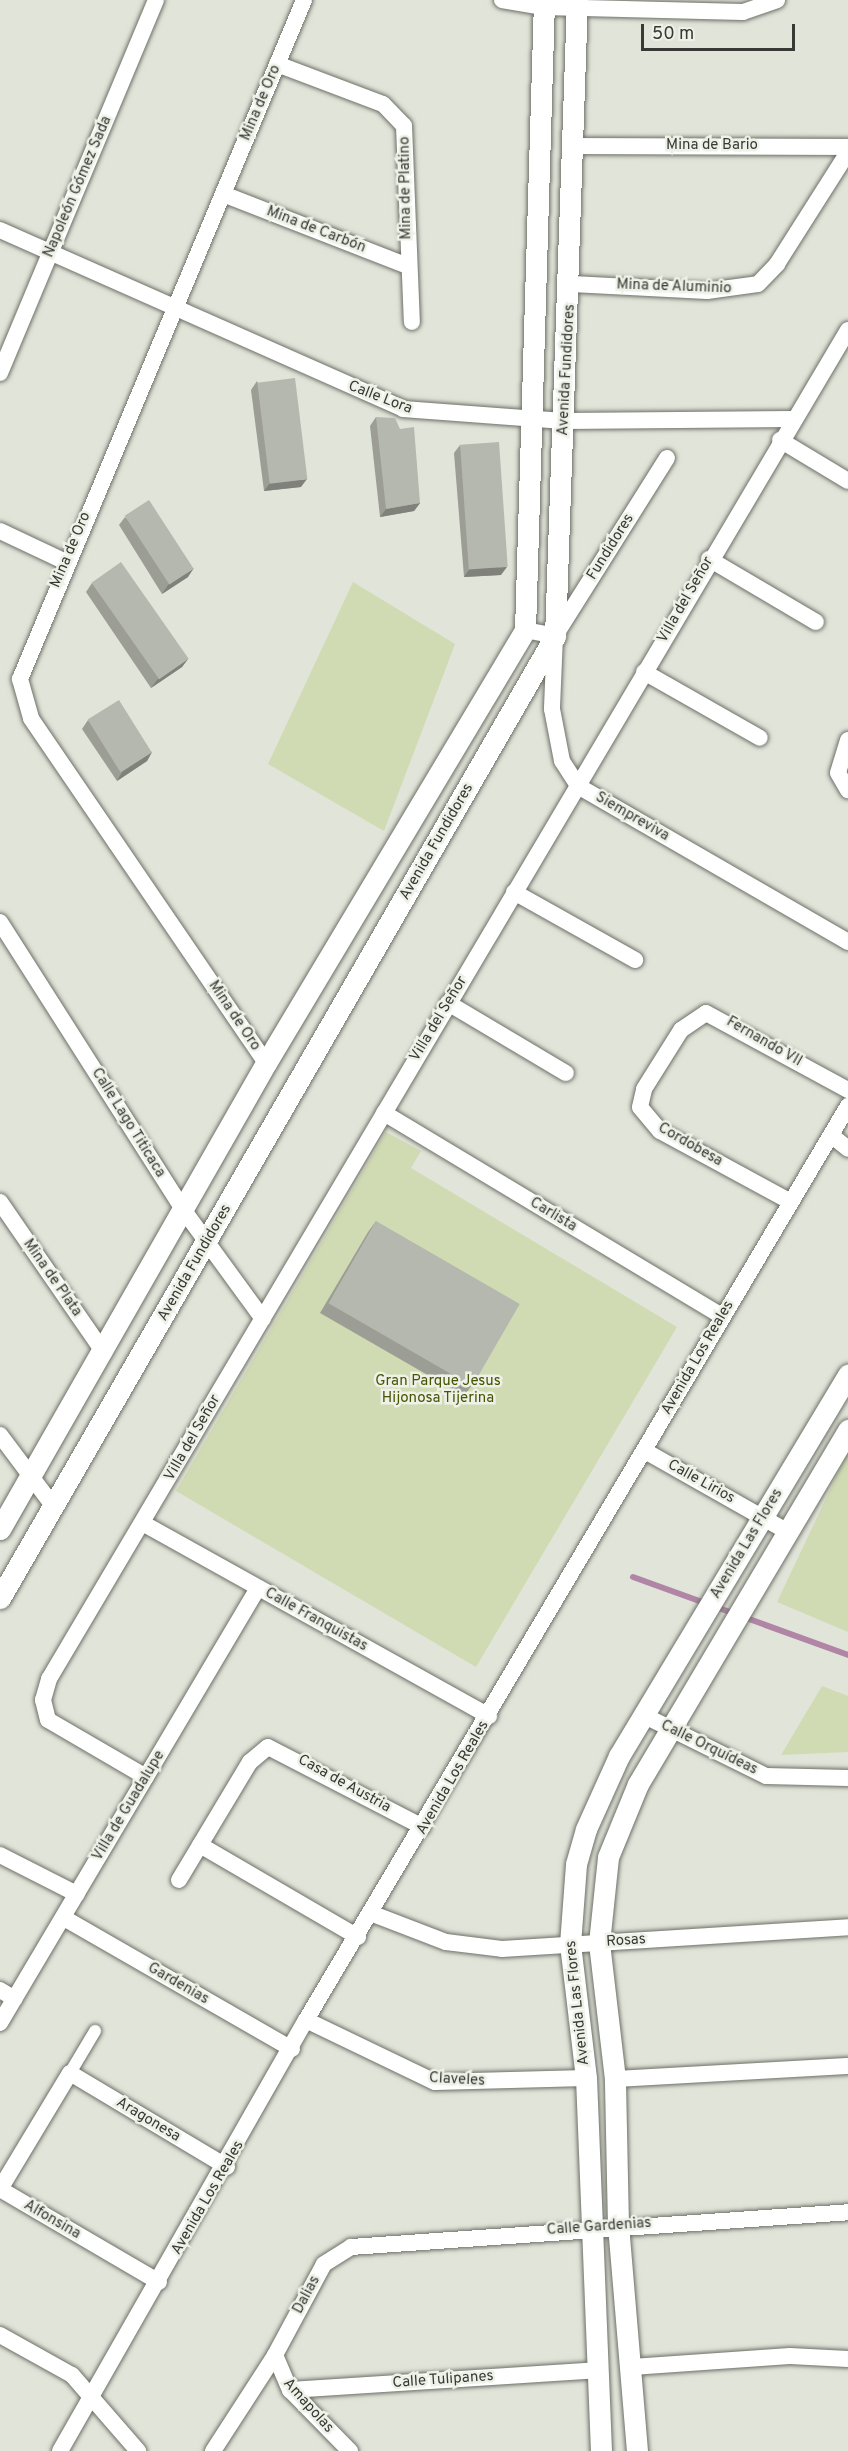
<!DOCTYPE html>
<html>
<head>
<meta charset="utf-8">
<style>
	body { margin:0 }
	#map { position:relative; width:848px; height:2451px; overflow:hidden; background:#e1e4d9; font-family:Overpass,sans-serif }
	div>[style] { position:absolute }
	.green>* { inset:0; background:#d0dbb3 }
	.stream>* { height:6px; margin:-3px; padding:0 3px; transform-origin:3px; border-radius:3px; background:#b085a5 }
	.roads { filter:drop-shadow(0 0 2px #6d7067) drop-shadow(0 0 2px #6d7067) }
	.pedestrian>* { height:12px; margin:-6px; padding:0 6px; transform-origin:6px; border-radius:6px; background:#fff }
	.minor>* { height:16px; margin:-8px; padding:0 8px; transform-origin:8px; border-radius:8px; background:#fff }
	.tertiary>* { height:21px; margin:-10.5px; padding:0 10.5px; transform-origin:10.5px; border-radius:10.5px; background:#fff }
	.wall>* { inset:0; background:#9c9e96 }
	.shaded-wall>* { inset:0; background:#7f817a }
	.building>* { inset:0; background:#b5b8ae; transform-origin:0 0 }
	span { translate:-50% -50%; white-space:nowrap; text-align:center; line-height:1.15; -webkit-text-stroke:5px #eef1e7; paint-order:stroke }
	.street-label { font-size:15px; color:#383935 }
	.park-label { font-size:15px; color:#475401 }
	.scale { position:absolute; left:641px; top:24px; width:154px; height:27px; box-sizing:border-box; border:3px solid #383935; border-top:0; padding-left:8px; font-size:18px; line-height:21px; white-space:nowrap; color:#383935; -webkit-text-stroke:4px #eef1e7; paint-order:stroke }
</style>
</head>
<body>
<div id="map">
	<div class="green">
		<i style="clip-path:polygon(353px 582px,455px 644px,384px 831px,268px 764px)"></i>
		<i style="clip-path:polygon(386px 1132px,421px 1151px,411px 1168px,677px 1327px,476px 1667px,176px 1491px)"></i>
		<i style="clip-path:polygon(848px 1452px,848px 1632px,777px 1602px)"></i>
		<i style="clip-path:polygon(822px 1686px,848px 1696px,848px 1752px,781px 1755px)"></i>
	</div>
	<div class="stream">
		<i style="left:633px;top:1577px;width:229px;rotate:19.9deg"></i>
	</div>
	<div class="roads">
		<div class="pedestrian">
			<i style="left:70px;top:2073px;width:49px;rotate:-59.2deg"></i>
		</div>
		<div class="minor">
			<i style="left:502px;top:0;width:42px;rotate:9.7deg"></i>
			<i style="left:543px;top:7px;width:200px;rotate:1.4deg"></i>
			<i style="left:743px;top:12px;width:36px;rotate:-19deg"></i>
			<i style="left:277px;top:64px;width:113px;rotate:20.7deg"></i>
			<i style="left:383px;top:104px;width:30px;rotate:46deg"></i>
			<i style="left:404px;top:126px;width:196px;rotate:87.7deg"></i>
			<i style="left:576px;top:146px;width:272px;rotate:0.2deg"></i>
			<i style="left:223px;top:194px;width:199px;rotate:21.3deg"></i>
			<i style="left:0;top:230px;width:441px;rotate:23.9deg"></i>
			<i style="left:403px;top:409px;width:161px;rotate:4.3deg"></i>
			<i style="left:564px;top:421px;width:228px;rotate:-0.5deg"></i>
			<i style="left:572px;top:284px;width:135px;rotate:3deg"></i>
			<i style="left:707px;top:291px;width:51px;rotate:-7.8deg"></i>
			<i style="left:758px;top:284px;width:28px;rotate:-46deg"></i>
			<i style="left:777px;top:264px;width:133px;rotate:-57.6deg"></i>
			<i style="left:0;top:373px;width:404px;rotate:-67.3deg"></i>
			<i style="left:780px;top:440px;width:79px;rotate:31.1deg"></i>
			<i style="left:667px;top:458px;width:210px;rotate:122.2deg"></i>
			<i style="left:555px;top:636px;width:73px;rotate:92.4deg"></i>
			<i style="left:552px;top:709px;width:53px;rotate:79.1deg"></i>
			<i style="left:562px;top:761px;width:30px;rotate:57deg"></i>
			<i style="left:578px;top:786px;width:312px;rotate:30deg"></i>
			<i style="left:0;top:531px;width:73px;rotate:25.2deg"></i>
			<i style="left:709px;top:559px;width:124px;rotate:30.5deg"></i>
			<i style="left:525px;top:630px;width:31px;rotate:11deg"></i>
			<i style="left:644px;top:672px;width:133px;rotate:29.6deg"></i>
			<i style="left:848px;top:740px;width:34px;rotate:107deg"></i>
			<i style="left:838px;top:773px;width:20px;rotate:60deg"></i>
			<i style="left:514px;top:892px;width:139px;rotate:29.3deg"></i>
			<i style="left:0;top:922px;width:339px;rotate:57.5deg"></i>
			<i style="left:182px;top:1208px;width:137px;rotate:53.9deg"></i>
			<i style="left:448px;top:1003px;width:137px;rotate:30.7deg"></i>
			<i style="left:266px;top:1063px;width:417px;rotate:-124.3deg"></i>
			<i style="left:31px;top:718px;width:41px;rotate:-105.8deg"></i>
			<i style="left:20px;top:679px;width:736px;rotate:-67.3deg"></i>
			<i style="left:384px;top:1113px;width:394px;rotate:31deg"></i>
			<i style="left:831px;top:1135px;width:22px;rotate:39deg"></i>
			<i style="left:0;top:1202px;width:183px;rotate:55.4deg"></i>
			<i style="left:791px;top:1202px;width:149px;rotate:-151.5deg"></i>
			<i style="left:660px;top:1131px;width:31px;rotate:-130deg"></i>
			<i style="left:640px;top:1107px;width:18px;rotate:-77deg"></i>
			<i style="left:644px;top:1089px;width:70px;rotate:-57.9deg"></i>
			<i style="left:681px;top:1030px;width:30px;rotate:-34deg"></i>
			<i style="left:706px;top:1013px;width:162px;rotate:28.5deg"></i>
			<i style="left:0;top:1435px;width:90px;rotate:53.1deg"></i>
			<i style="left:645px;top:1451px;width:164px;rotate:29.5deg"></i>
			<i style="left:144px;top:1524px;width:395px;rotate:29.1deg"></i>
			<i style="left:643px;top:1715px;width:137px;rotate:26.4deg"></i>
			<i style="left:766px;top:1776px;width:82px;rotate:1.4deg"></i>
			<i style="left:146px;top:1777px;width:113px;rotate:-149.8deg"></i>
			<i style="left:48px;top:1720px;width:21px;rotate:-104deg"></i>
			<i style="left:43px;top:1700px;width:22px;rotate:-74deg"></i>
			<i style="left:49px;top:1679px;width:1568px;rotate:-59.36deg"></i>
			<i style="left:200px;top:1845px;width:183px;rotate:30.2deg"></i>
			<i style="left:0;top:1855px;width:86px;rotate:26.9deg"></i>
			<i style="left:179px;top:1880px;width:138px;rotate:-59deg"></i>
			<i style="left:250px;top:1762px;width:23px;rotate:-40deg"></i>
			<i style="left:268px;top:1747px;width:174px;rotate:27.3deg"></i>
			<i style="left:373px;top:1914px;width:78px;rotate:21deg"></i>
			<i style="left:446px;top:1942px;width:56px;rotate:7.1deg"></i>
			<i style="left:502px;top:1949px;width:347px;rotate:-3.6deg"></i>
			<i style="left:64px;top:1918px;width:263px;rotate:29.9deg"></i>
			<i style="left:0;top:1990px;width:17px;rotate:31deg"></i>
			<i style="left:306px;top:2020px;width:143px;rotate:25.7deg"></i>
			<i style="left:435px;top:2082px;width:151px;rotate:-1.5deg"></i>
			<i style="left:0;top:2023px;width:506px;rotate:-59.33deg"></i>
			<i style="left:615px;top:2079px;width:233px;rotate:-3.2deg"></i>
			<i style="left:159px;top:2282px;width:184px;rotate:-149.7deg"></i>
			<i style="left:0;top:2189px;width:135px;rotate:-58.9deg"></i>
			<i style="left:70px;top:2073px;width:183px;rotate:30.9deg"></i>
			<i style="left:0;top:2335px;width:82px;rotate:29.1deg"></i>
			<i style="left:72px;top:2375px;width:101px;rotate:49deg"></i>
			<i style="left:275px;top:2355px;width:38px;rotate:67deg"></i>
			<i style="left:290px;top:2390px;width:86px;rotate:45.5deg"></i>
			<i style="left:632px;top:2367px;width:158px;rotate:-4deg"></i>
			<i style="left:790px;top:2356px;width:58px;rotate:3deg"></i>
			<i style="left:290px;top:2390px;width:307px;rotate:-3.7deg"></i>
			<i style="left:60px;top:2451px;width:496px;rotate:-60.3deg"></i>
			<i style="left:306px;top:2020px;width:1063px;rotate:-59.33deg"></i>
			<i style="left:213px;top:2451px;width:114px;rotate:-57.1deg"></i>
			<i style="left:275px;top:2355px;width:103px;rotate:-61.7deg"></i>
			<i style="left:324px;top:2264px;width:32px;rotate:-32deg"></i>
			<i style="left:351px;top:2247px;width:498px;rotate:-4deg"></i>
		</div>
		<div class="tertiary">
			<i style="left:0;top:1529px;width:537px;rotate:-60.28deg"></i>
			<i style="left:266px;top:1063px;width:505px;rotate:-59.11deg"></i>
			<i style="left:525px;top:630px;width:630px;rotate:-88.27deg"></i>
			<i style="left:0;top:1598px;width:1111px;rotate:-60.02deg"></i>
			<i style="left:555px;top:636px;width:636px;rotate:-88.02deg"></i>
			<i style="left:601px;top:2451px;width:373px;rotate:-92.3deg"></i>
			<i style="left:586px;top:2078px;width:135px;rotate:-96.8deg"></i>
			<i style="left:570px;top:1944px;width:80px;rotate:-85.7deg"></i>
			<i style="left:576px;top:1864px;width:36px;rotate:-74deg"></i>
			<i style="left:586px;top:1829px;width:80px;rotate:-65.7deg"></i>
			<i style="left:619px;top:1756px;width:445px;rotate:-59deg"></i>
			<i style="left:637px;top:2451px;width:226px;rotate:-94.8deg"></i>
			<i style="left:618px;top:2226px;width:147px;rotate:-91.2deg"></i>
			<i style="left:615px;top:2079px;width:137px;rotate:-96.7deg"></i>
			<i style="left:599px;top:1943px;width:86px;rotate:-84deg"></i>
			<i style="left:608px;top:1857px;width:79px;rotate:-67.7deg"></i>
			<i style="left:638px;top:1784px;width:412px;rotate:-59.3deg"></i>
		</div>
	</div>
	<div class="wall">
		<i style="clip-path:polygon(257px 381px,301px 487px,264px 491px,251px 390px)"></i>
		<i style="clip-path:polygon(376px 417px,420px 503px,414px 511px,380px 517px,370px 426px)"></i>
		<i style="clip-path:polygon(460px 445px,501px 575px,464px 577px,454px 453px)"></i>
		<i style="clip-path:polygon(125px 517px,188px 577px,162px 594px,119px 525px)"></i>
		<i style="clip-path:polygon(92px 583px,188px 659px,182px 667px,151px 688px,86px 592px)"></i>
		<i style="clip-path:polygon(88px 720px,152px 752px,147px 761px,117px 781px,82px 729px)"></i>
		<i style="clip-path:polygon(376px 1221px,472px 1385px,464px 1396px,320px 1313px,368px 1232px)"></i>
	</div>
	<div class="shaded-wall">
		<i style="clip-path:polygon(307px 479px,301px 487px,264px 491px,270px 483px)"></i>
		<i style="clip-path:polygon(420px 503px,414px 511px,380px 517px,386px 509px)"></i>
		<i style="clip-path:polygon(507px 567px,501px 575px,464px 577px,470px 568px)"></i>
		<i style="clip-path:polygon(194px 568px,188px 577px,162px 594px,168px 585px)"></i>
		<i style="clip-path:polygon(188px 659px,182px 667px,151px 688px,157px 680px)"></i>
		<i style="clip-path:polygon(152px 752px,147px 761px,117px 781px,122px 772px)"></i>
	</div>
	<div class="building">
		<i style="left:295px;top:378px;width:102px;height:38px;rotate:83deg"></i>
		<i style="clip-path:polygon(376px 417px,395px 418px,400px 429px,414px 427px,420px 503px,386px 509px)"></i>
		<i style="left:499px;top:442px;width:125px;height:39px;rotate:86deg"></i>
		<i style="left:149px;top:500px;width:82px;height:29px;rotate:57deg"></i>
		<i style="left:121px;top:562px;width:118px;height:36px;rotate:55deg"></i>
		<i style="left:119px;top:700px;width:62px;height:37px;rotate:58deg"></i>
		<i style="left:376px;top:1221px;width:166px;height:95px;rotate:30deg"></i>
	</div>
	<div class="street-label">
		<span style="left:261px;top:103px;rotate:-67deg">Mina de Oro</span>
		<span style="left:712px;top:146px">Mina de Bario</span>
		<span style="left:78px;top:187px;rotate:-67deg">Napoleón Gómez Sada</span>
		<span style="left:406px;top:188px;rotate:-91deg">Mina de Platino</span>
		<span style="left:316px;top:230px;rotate:21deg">Mina de Carbón</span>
		<span style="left:674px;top:287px;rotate:2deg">Mina de Aluminio</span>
		<span style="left:567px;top:370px;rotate:-87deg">Avenida Fundidores</span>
		<span style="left:380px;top:398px;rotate:21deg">Calle Lora</span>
		<span style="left:611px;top:547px;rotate:-58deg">Fundidores</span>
		<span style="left:71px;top:550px;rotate:-67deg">Mina de Oro</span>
		<span style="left:686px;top:600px;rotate:-60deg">Villa del Señor</span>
		<span style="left:632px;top:817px;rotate:30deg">Siempreviva</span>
		<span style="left:437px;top:842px;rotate:-60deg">Avenida Fundidores</span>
		<span style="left:234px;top:1016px;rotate:56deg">Mina de Oro</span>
		<span style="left:439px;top:1019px;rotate:-59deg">Villa del Señor</span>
		<span style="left:764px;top:1042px;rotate:30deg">Fernando VII</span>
		<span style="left:128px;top:1123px;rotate:58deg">Calle Lago Titicaca</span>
		<span style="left:690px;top:1145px;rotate:30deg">Cordobesa</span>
		<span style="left:553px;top:1215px;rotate:31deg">Carlista</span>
		<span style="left:195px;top:1263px;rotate:-60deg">Avenida Fundidores</span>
		<span style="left:52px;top:1278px;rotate:55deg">Mina de Plata</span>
		<span style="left:698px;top:1358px;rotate:-60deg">Avenida Los Reales</span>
		<span style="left:193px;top:1438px;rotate:-60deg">Villa del Señor</span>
		<span style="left:701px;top:1482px;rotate:29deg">Calle Lirios</span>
		<span style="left:747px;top:1544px;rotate:-59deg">Avenida Las Flores</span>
		<span style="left:316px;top:1620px;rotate:29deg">Calle Franquistas</span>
		<span style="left:709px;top:1748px;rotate:26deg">Calle Orquídeas</span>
		<span style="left:453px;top:1778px;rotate:-60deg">Avenida Los Reales</span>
		<span style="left:344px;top:1784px;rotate:29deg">Casa de Austria</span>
		<span style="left:129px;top:1806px;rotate:-59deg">Villa de Guadalupe</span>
		<span style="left:626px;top:1941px;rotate:-4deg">Rosas</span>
		<span style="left:178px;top:1984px;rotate:30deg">Gardenias</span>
		<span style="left:578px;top:2003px;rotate:-96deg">Avenida Las Flores</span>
		<span style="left:457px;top:2080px;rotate:3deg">Claveles</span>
		<span style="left:148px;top:2120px;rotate:31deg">Aragonesa</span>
		<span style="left:208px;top:2198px;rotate:-60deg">Avenida Los Reales</span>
		<span style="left:52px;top:2220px;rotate:30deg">Alfonsina</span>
		<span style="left:599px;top:2227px;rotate:-4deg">Calle Gardenias</span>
		<span style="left:307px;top:2295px;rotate:-62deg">Dalias</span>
		<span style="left:443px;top:2380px;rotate:-4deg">Calle Tulipanes</span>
		<span style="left:308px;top:2406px;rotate:48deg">Amapolas</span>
	</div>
	<div class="park-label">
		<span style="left:438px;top:1390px">Gran Parque Jesus<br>Hijonosa Tijerina</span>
	</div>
	<div class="scale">50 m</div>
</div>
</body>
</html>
